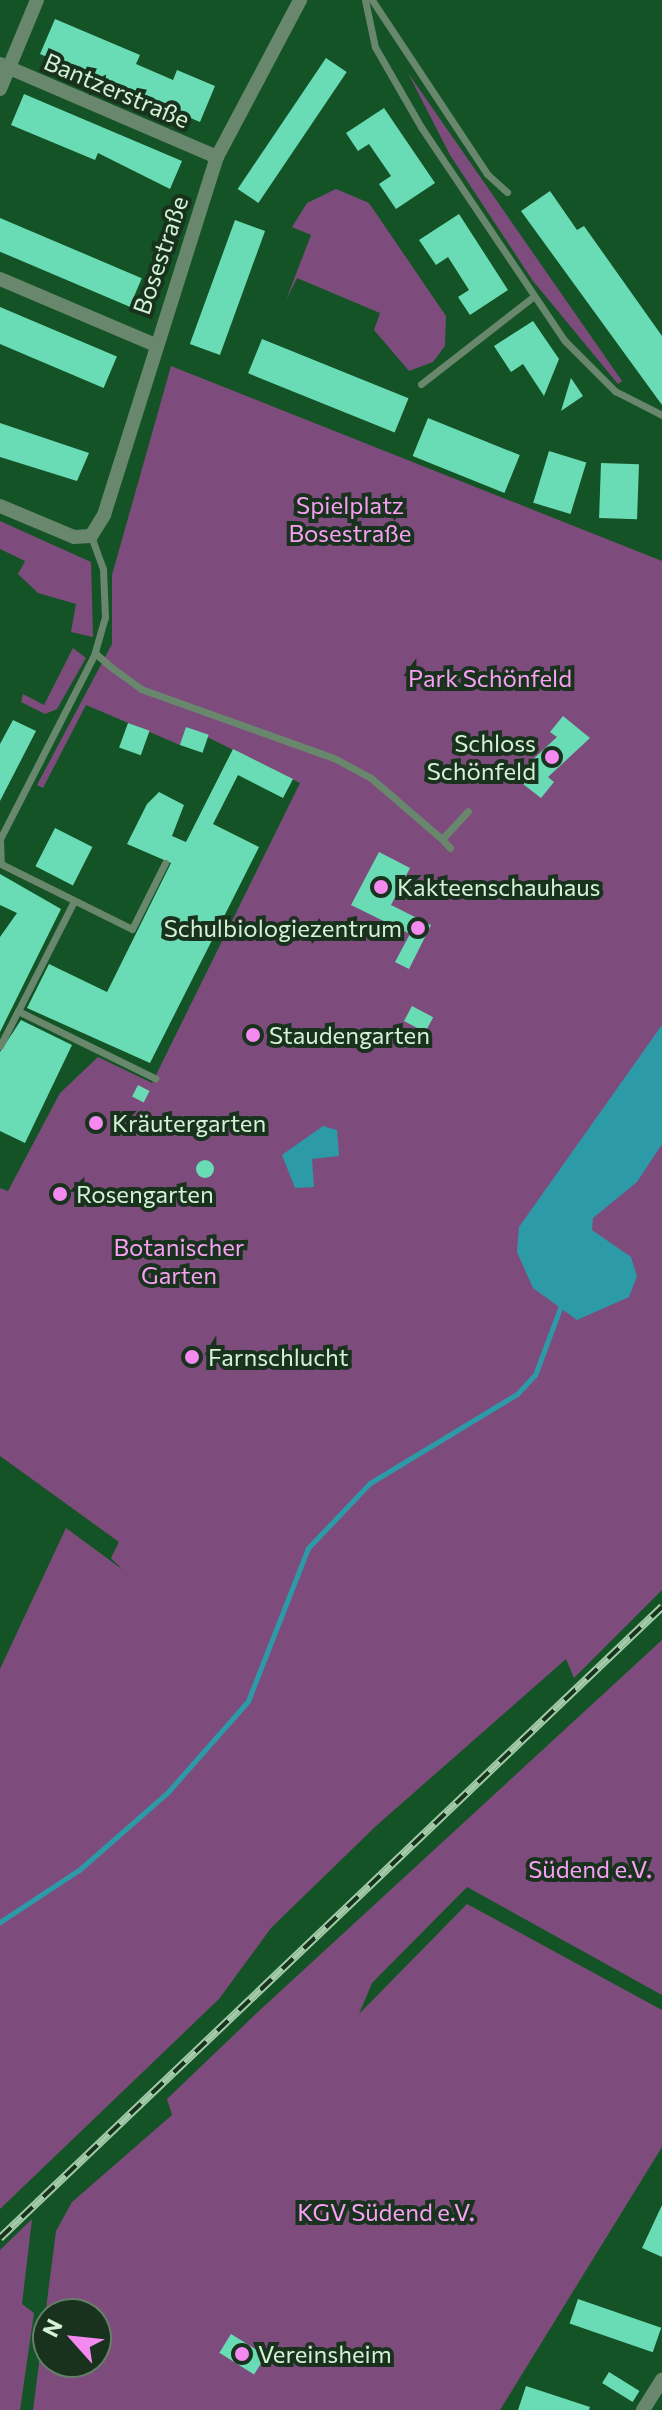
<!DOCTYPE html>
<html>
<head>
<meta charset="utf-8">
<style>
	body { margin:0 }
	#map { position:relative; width:662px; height:2410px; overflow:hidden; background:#145325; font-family:Commissioner,sans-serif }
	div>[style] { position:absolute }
	.green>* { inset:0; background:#7e4c7c }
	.water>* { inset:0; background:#2d9aa8 }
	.stream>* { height:5px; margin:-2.5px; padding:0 2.5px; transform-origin:2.5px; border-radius:2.5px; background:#2d9aa8 }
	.building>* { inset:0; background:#69dcb5; transform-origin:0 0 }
	.round { border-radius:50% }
	.service>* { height:7px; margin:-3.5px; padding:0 3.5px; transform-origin:3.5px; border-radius:3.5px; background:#68876c }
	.minor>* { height:14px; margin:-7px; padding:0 7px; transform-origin:7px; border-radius:7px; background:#68876c }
	.rail>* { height:8px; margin-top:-4px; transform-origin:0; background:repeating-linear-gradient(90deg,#19321d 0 15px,#a3caa9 0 30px); box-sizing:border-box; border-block:2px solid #a3caa9 }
	.dots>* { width:22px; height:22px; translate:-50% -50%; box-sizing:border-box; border:4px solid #19321d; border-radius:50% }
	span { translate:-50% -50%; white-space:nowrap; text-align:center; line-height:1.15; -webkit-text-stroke:8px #19321d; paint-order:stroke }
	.street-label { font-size:24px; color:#d3f2d6 }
	.park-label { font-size:24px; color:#f9a0f5 }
	.poi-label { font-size:24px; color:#d3f2d6 }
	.right { translate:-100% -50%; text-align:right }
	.left { translate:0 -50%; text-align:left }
	.north { position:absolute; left:32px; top:2298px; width:80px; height:80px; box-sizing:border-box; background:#19321d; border:2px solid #637f67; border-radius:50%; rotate:297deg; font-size:22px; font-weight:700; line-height:32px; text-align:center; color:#d3f2d6 }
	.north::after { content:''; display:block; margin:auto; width:28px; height:36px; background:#f489f0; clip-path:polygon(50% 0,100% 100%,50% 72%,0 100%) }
</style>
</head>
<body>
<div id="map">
	<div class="green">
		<i style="clip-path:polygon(408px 73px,622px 381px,618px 384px,533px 281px,450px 155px)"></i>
		<i style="clip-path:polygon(336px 189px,369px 203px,446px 316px,445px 346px,433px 362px,409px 371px,374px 330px,380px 313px,297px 278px,286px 300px,311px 235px,292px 227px,307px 203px)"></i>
		<i style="clip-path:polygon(171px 366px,662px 561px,662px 1590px,574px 1678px,566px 1659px,376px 1826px,271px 1928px,219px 1999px,0 2209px,0 1669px,66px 1528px,123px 1570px,111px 1558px,119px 1542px,0 1456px,0 1188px,8px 1191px,60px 1093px,98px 1057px,152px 1083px,300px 783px,187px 727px,180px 745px,86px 705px,43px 788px,37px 785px,112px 644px,112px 575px)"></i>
		<i style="clip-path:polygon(0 521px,91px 562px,93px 637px,71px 632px,76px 604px,38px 593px,18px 574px,25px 561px,0 549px)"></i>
		<i style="clip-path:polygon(73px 648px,86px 658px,57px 709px,45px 714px,21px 702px,23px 694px,44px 705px)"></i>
		<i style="clip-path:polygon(evenodd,662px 1640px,662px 1995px,467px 1887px,372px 1983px,359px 2014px,467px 1904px,662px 2010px,662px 2147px,500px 2410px,33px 2410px,56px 2231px,72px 2202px,172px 2115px,167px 2099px,260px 2010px,662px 1640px,48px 2314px,96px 2314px,96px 2362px,48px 2362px,48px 2314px)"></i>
		<i style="clip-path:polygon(32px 2219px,22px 2304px,34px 2313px,20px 2410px,0 2410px,0 2250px)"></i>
	</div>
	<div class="water">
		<i style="clip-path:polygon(662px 1025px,662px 1144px,637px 1182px,593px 1218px,592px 1230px,631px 1257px,637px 1276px,629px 1297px,577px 1320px,533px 1288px,517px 1252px,519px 1227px)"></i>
		<i style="clip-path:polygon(323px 1126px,337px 1130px,339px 1156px,312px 1159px,314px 1187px,295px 1188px,282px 1155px)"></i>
	</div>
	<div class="stream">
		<i style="left:0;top:1922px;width:95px;rotate:-33.4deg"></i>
		<i style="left:79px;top:1870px;width:117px;rotate:-41.2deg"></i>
		<i style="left:167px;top:1793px;width:123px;rotate:-48.6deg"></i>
		<i style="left:248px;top:1701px;width:164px;rotate:-68.6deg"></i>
		<i style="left:308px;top:1548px;width:90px;rotate:-46.4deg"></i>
		<i style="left:370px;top:1483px;width:172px;rotate:-31.2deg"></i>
		<i style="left:517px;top:1394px;width:26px;rotate:-47deg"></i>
		<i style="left:535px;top:1375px;width:72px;rotate:-69.5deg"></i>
	</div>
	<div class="building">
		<i style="clip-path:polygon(55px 19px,140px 55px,136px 64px,173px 80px,177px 70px,215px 86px,200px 122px,40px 54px)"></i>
		<i style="left:326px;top:58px;width:25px;height:158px;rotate:34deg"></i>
		<i style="clip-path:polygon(24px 94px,182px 161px,170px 189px,98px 153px,95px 160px,11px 125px)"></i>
		<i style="clip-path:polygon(384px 108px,435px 183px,396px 209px,379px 184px,391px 176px,369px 144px,358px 151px,346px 133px)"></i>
		<i style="clip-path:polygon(550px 191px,577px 230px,584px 226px,662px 336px,662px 405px,521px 211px)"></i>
		<i style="clip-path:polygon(459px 214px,508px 290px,470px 315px,458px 297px,469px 290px,448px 257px,436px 265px,419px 240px)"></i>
		<i style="left:0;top:218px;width:154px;height:31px;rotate:23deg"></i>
		<i style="left:235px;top:220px;width:32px;height:132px;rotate:20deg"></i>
		<i style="left:0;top:307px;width:127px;height:34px;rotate:23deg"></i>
		<i style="clip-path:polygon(533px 321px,559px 359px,544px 396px,523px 364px,511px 372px,494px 346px)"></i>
		<i style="left:262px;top:339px;width:158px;height:37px;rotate:22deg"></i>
		<i style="clip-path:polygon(571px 378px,583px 396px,561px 411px)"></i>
		<i style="left:428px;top:418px;width:99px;height:41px;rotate:22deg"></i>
		<i style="clip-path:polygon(0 423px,89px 453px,77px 481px,0 457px)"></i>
		<i style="left:549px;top:451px;width:39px;height:54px;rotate:17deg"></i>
		<i style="left:601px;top:463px;width:38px;height:55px;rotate:2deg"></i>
		<i style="clip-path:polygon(563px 716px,590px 738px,548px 777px,554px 782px,541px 798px,514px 777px,557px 737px,550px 732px)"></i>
		<i style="clip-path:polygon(13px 720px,36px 731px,0 801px,0 744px)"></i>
		<i style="left:128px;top:723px;width:23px;height:26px;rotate:20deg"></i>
		<i style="left:186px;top:727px;width:24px;height:19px;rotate:19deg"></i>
		<i style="clip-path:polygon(233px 749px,293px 779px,283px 798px,238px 775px,213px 824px,259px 847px,150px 1063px,27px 1008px,49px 964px,107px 992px,171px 863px,127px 844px,147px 804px,159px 792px,184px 805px,172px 836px,186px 842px)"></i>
		<i style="left:55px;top:828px;width:42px;height:43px;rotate:27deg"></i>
		<i style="clip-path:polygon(379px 852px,410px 868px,391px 905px,431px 925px,409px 969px,395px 962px,410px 934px,351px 905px)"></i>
		<i style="clip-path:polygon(0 874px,61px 909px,0 1032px,0 937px,17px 913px,0 905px)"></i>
		<i style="left:412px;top:1006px;width:24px;height:17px;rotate:28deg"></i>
		<i style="clip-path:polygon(21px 1020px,72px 1045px,25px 1143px,0 1131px,0 1052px)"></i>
		<i style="left:138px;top:1085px;width:13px;height:13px;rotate:27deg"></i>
		<i class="round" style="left:196px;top:1160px;width:18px;height:18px"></i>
		<i style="clip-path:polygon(662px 2205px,662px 2257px,642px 2248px)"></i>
		<i style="left:578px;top:2299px;width:88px;height:26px;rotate:19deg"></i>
		<i style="left:231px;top:2334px;width:41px;height:22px;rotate:32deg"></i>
		<i style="left:609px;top:2372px;width:36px;height:13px;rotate:32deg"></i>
		<i style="clip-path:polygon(526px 2386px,590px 2407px,589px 2410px,518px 2410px)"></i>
	</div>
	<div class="service">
		<i style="left:365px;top:0;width:48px;rotate:78deg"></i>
		<i style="left:375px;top:47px;width:92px;rotate:60.1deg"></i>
		<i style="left:421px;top:127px;width:258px;rotate:56.1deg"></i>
		<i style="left:565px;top:341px;width:71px;rotate:45deg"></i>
		<i style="left:615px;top:391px;width:53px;rotate:27.1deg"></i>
		<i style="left:372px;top:0;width:209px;rotate:56.5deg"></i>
		<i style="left:487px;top:174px;width:27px;rotate:42deg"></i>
		<i style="left:421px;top:384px;width:143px;rotate:-37.9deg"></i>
		<i style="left:91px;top:536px;width:35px;rotate:70deg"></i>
		<i style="left:103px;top:569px;width:48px;rotate:87.6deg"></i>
		<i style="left:105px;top:617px;width:37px;rotate:106deg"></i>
		<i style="left:95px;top:653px;width:21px;rotate:41deg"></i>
		<i style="left:111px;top:667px;width:37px;rotate:36deg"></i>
		<i style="left:141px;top:689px;width:205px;rotate:19.7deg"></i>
		<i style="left:334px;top:758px;width:42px;rotate:28.4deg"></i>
		<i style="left:371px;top:778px;width:94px;rotate:40.7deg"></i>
		<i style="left:442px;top:839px;width:38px;rotate:-47deg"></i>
		<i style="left:0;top:839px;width:25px;rotate:88deg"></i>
		<i style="left:1px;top:864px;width:146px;rotate:26.4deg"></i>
		<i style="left:132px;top:929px;width:74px;rotate:-63.4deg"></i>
		<i style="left:0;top:839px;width:209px;rotate:-62.9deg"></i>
		<i style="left:442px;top:839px;width:12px;rotate:48deg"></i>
		<i style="left:18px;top:1011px;width:123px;rotate:-63deg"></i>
		<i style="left:0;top:1046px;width:39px;rotate:-63deg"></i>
		<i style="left:18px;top:1011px;width:153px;rotate:26.1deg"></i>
	</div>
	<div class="minor">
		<i style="left:0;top:64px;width:236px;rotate:23.2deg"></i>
		<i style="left:0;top:89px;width:96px;rotate:-67.4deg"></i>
		<i style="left:0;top:279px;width:166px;rotate:23deg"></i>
		<i style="left:0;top:506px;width:80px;rotate:22.7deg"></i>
		<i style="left:74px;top:537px;width:17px;rotate:-3deg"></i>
		<i style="left:91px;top:536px;width:25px;rotate:-58deg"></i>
		<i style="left:104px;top:515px;width:375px;rotate:-72.5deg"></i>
		<i style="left:217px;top:157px;width:178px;rotate:-62.1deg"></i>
		<i style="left:643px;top:2410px;width:36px;rotate:-58deg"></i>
	</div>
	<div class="rail">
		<i style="left:0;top:2238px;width:915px;rotate:-43.63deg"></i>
	</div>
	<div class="dots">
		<i style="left:552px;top:757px;background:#f489f0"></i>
		<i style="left:381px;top:887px;background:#f489f0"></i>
		<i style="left:418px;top:928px;background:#f489f0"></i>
		<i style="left:253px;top:1035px;background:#f489f0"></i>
		<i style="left:96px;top:1123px;background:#f489f0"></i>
		<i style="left:60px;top:1194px;background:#f489f0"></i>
		<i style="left:192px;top:1357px;background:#f489f0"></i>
		<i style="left:242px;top:2354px;background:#f489f0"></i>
	</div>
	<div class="street-label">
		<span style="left:117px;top:90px;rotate:23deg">Bantzerstraße</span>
		<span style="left:160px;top:255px;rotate:-71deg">Bosestraße</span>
	</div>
	<div class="park-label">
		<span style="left:350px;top:519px">Spielplatz<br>Bosestraße</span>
		<span style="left:490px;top:678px">Park Schönfeld</span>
		<span style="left:179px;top:1261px">Botanischer<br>Garten</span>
		<span style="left:590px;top:1869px">Südend e.V.</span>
		<span style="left:386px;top:2212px">KGV Südend e.V.</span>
	</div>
	<div class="poi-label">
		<span class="right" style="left:536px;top:757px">Schloss<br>Schönfeld</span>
		<span class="left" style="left:397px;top:887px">Kakteenschauhaus</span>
		<span class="right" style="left:402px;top:928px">Schulbiologiezentrum</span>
		<span class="left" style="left:269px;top:1035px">Staudengarten</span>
		<span class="left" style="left:112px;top:1123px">Kräutergarten</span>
		<span class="left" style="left:76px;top:1194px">Rosengarten</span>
		<span class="left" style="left:208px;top:1357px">Farnschlucht</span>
		<span class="left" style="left:258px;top:2354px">Vereinsheim</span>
	</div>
	<div class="north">N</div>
</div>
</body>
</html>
